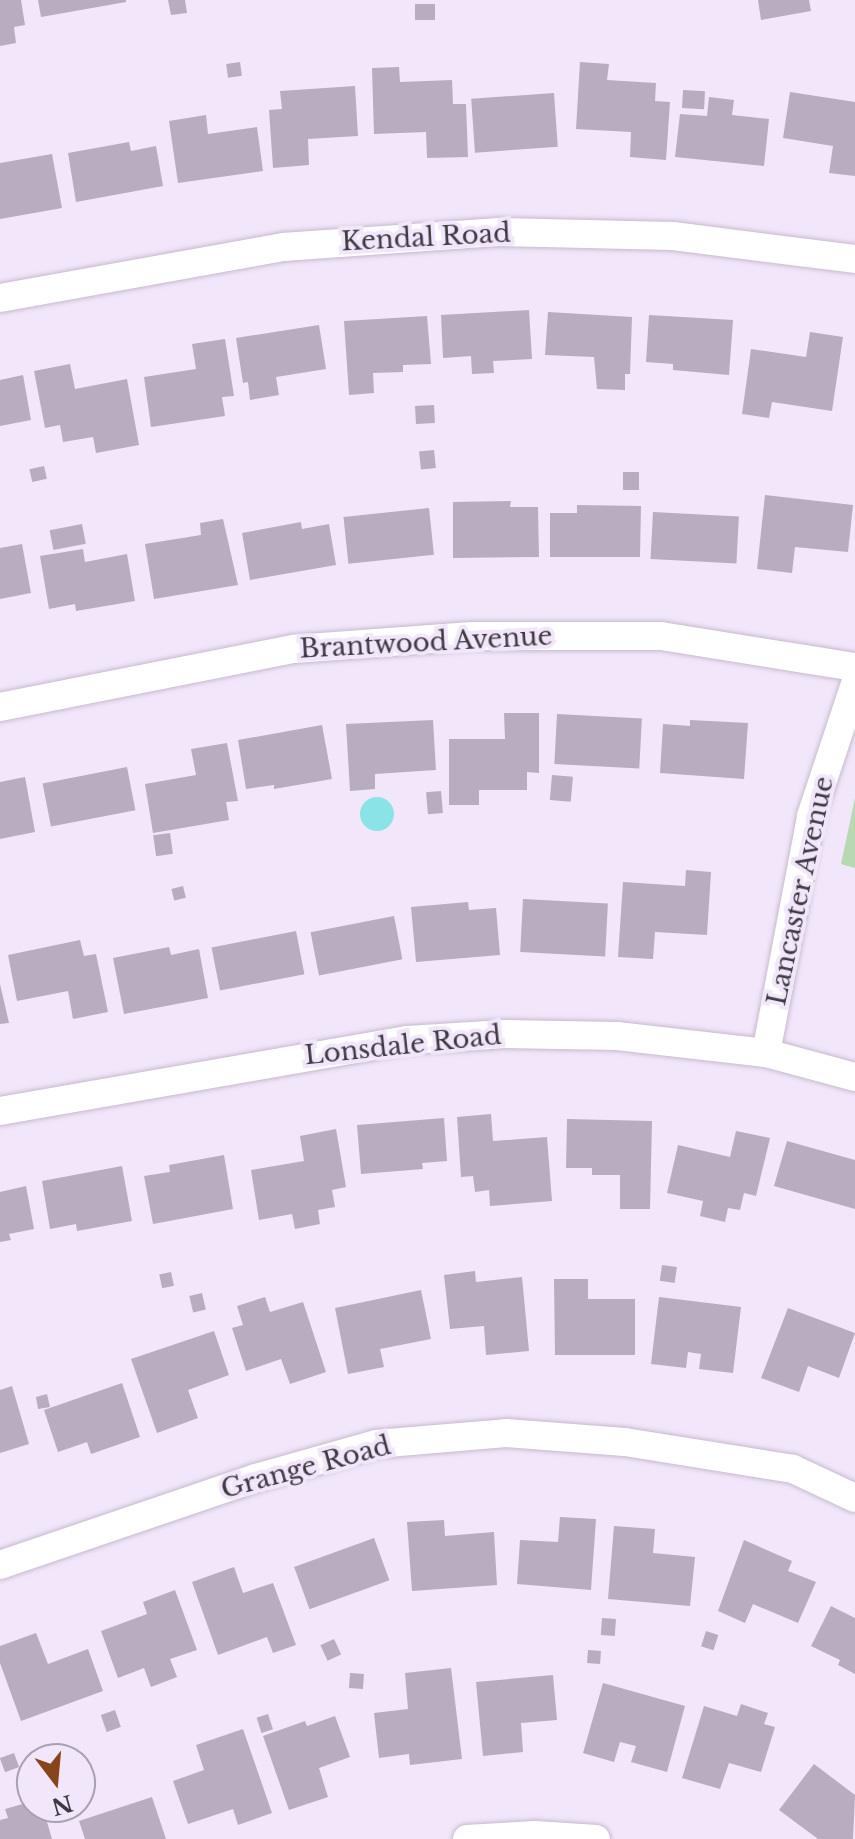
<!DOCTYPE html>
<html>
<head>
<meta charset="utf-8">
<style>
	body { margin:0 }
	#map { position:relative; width:855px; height:1839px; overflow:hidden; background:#f2e6fa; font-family:"Libre Baskerville",serif }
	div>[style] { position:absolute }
	.green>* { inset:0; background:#b7d8b0 }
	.water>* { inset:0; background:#89e3e7 }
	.round { border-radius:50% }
	.building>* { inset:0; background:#b8acc0; transform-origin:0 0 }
	.roads { filter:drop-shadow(0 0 2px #c6bace) drop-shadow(0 0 2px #c6bace) }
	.minor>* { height:28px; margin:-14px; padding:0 14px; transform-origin:14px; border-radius:14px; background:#fff }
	span { translate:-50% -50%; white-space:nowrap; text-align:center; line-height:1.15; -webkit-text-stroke:8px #f2e6fa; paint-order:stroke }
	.street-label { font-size:26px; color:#3e3a42 }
	.north { position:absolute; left:16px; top:1743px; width:80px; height:80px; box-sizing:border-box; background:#f2e6fa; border:2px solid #aaa1b0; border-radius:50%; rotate:164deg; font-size:22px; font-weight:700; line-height:32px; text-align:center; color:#3e3a42 }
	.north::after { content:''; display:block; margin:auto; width:28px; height:36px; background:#89451a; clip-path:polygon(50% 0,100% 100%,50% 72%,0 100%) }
</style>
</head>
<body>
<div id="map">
	<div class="green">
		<i style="clip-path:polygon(855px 798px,855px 868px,841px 864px)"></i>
	</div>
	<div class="water">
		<i class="round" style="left:360px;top:797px;width:34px;height:34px"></i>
	</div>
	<div class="building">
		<i style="clip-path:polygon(0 0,21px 0,25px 25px,14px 27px,16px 43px,0 46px)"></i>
		<i style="clip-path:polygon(38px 0,126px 0,126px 2px,41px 17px)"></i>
		<i style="clip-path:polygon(168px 0,185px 0,187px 13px,171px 15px)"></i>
		<i style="clip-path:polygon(758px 0,809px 0,811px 11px,761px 20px)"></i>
		<i style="left:415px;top:4px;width:20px;height:16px"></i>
		<i style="left:240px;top:62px;width:14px;height:14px;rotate:82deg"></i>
		<i style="clip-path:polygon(580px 62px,609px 64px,607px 80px,656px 83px,655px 101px,670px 102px,666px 160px,630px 157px,631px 132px,576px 129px)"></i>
		<i style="clip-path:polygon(399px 67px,400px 82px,452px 80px,453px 104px,466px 104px,468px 157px,427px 158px,426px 132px,374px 134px,372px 68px)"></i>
		<i style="clip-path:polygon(355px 86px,358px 136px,308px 139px,309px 165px,273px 168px,269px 110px,282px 109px,280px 91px)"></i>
		<i style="left:683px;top:90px;width:22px;height:18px;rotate:3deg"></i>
		<i style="clip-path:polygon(790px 92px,855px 102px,855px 176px,829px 173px,833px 146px,783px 138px)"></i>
		<i style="left:554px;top:93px;width:54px;height:83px;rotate:86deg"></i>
		<i style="clip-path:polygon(709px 97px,734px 100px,732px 115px,769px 119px,764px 166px,675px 157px,680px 114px,707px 116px)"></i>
		<i style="clip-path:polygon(206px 115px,208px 134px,257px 127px,263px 171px,178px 183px,169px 121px)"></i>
		<i style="clip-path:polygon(129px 142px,131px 151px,156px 146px,163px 186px,76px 202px,68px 153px)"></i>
		<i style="clip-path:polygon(52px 154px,62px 208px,0 219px,0 163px)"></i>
		<i style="clip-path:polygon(529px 310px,532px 359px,493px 361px,494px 373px,472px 374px,471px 356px,443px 358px,441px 315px)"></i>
		<i style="clip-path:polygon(548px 312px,632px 317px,630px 374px,625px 374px,625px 390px,597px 389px,594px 357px,545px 355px)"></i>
		<i style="clip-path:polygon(649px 315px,733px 320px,729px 375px,673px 370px,673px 364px,646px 362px)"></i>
		<i style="clip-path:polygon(427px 316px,431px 364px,403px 365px,403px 372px,373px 373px,374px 393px,349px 395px,344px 321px)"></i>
		<i style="clip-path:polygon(319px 325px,326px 369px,276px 377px,279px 395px,250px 400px,248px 382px,243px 383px,236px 338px)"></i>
		<i style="clip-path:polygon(810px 332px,843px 337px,832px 411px,772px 402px,769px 418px,742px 414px,751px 349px,806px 357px)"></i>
		<i style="clip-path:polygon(225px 339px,234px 396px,222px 397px,225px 416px,151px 427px,144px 377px,196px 369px,192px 344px)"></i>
		<i style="clip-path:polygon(70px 364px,75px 389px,127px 379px,139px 445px,96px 453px,93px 437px,63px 442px,60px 425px,45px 428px,34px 371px)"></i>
		<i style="clip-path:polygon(23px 375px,31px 420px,0 426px,0 380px)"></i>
		<i style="left:434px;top:405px;width:18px;height:19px;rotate:87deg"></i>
		<i style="left:434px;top:450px;width:18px;height:15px;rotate:84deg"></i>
		<i style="left:44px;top:466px;width:13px;height:15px;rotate:77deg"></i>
		<i style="left:639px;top:472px;width:18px;height:16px;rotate:90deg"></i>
		<i style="clip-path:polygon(765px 495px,853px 505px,848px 552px,795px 547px,792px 573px,757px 569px)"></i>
		<i style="clip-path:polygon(511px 501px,510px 507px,538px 507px,539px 557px,453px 558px,453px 502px)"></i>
		<i style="clip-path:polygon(577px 505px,641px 506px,640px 557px,550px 557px,550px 513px,577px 513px)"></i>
		<i style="left:429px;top:508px;width:47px;height:86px;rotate:84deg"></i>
		<i style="left:653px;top:512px;width:86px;height:47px;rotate:3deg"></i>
		<i style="clip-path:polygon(223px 519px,238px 585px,154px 599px,145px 544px,201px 535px,200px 523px)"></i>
		<i style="clip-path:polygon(301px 522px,302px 529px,329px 524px,336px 565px,250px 580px,242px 533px)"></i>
		<i style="left:82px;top:524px;width:20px;height:33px;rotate:79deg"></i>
		<i style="clip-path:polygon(22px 544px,31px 593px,0 599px,0 548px)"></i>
		<i style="clip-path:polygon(83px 549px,85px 562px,127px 554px,135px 601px,76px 611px,75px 604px,49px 609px,40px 556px)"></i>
		<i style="clip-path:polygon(504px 713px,539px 713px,539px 773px,527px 772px,527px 790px,479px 790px,479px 805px,449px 805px,449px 739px,505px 739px)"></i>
		<i style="left:557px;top:714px;width:85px;height:50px;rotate:3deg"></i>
		<i style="clip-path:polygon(433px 720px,436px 770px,375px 774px,375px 789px,350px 791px,346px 724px)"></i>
		<i style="clip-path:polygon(690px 720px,748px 723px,744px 779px,660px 773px,663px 724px,690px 726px)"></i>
		<i style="clip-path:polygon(322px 725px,332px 779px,274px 789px,274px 785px,246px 789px,238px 740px)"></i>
		<i style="clip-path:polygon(227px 743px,238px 801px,226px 802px,229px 820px,153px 833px,145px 784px,196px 775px,191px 749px)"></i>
		<i style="left:127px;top:767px;width:44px;height:86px;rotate:79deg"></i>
		<i style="left:552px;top:775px;width:21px;height:25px;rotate:5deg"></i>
		<i style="clip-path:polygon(25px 777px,35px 832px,0 839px,0 782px)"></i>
		<i style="left:441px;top:791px;width:22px;height:15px;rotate:85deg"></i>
		<i style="left:170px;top:833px;width:21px;height:17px;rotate:82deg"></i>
		<i style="clip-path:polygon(686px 870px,711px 872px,707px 935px,655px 932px,653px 959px,618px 957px,623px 882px,685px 886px)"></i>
		<i style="left:183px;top:886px;width:12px;height:12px;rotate:76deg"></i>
		<i style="left:523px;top:899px;width:85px;height:53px;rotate:3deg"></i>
		<i style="clip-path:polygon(468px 902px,469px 910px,496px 908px,500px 955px,416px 962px,411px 907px)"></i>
		<i style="left:394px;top:916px;width:44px;height:85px;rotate:79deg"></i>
		<i style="left:296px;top:931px;width:44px;height:86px;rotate:79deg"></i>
		<i style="clip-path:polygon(80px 940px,84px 956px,96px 954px,108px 1012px,73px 1019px,68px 991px,17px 1001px,8px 955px)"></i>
		<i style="clip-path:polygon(169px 947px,171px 955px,199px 949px,208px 998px,124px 1014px,113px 958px)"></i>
		<i style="clip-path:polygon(0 984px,9px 1023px,0 1024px)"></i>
		<i style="clip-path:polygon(491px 1114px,493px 1141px,547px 1137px,552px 1201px,490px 1206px,489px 1190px,475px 1192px,473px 1176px,461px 1177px,457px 1117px)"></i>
		<i style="clip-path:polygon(444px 1118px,447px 1161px,422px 1163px,423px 1169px,361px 1174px,357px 1125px)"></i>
		<i style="clip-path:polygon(567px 1119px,652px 1121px,650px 1209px,620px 1209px,620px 1175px,592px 1175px,592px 1168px,566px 1168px)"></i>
		<i style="clip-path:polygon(336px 1129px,346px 1187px,332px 1190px,335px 1207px,318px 1210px,320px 1224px,295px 1229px,292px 1214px,259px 1220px,251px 1170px,304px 1161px,300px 1136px)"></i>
		<i style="clip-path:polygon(736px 1131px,770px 1138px,756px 1196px,744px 1193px,740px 1210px,728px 1208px,725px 1222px,700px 1216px,703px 1201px,667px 1193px,678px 1145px,730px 1157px)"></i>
		<i style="clip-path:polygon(787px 1141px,855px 1160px,855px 1209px,774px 1186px)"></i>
		<i style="clip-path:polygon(224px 1155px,233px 1209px,153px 1224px,144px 1176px,170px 1172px,169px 1165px)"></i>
		<i style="clip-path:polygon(122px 1166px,132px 1221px,77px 1231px,76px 1224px,50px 1229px,42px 1181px)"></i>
		<i style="clip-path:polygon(26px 1186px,34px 1229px,9px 1234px,11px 1240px,0 1242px,0 1192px)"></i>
		<i style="left:662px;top:1265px;width:15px;height:16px;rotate:8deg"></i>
		<i style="clip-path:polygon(475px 1271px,476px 1282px,522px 1277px,529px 1351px,486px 1355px,484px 1326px,450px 1329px,444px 1275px)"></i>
		<i style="left:171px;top:1272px;width:14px;height:12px;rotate:78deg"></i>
		<i style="clip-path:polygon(554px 1279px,588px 1279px,588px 1299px,635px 1299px,635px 1355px,555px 1355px)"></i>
		<i style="clip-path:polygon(421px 1290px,431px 1339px,380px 1349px,384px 1367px,348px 1374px,335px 1308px)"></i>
		<i style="left:202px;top:1293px;width:17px;height:13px;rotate:77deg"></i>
		<i style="clip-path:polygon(265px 1297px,270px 1312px,303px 1302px,326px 1372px,290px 1384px,281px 1359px,246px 1371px,232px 1328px,243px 1325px,237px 1306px)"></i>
		<i style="clip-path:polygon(659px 1297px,741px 1307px,733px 1373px,699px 1369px,701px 1354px,688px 1352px,686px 1368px,651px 1364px)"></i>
		<i style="clip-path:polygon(788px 1308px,855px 1333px,839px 1378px,808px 1366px,799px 1392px,761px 1378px)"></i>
		<i style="clip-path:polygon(214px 1331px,229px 1375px,188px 1390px,198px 1418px,157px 1433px,131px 1359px)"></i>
		<i style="clip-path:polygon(122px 1383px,140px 1437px,91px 1454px,87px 1442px,58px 1452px,44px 1410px)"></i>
		<i style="clip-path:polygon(12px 1386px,29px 1444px,0 1453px,0 1390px)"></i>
		<i style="clip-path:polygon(47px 1394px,50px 1407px,38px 1409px,36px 1397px)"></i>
		<i style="clip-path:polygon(560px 1517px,596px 1519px,591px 1590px,517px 1584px,520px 1540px,558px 1542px)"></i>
		<i style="clip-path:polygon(444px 1520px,445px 1536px,494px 1532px,497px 1585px,412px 1591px,407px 1522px)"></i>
		<i style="clip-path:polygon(614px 1526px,655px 1529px,653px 1553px,695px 1557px,690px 1606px,608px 1599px)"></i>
		<i style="left:374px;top:1538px;width:45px;height:85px;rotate:70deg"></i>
		<i style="clip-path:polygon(744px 1540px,792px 1561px,788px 1571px,816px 1582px,798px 1623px,753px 1604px,745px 1623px,718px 1611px)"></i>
		<i style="clip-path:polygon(234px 1567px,243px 1593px,273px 1583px,296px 1645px,273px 1653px,267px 1637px,218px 1655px,192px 1582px)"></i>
		<i style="clip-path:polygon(175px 1590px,197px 1650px,170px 1659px,177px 1677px,151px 1687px,144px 1668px,118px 1678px,101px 1631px,147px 1614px,143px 1602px)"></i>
		<i style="clip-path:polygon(831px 1606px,855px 1618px,855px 1674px,838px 1665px,840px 1660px,811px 1646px)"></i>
		<i style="left:602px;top:1618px;width:14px;height:17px;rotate:4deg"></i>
		<i style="left:706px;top:1631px;width:13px;height:16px;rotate:18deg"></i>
		<i style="clip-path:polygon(36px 1633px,48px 1664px,88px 1649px,103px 1691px,21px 1721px,0 1663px,0 1646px)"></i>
		<i style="left:334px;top:1639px;width:17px;height:15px;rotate:65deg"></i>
		<i style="left:588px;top:1650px;width:13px;height:13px;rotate:4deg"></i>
		<i style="clip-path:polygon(451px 1668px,462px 1759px,410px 1765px,409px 1754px,379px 1758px,374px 1713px,408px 1709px,405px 1673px)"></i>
		<i style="left:350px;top:1673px;width:14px;height:15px;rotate:4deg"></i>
		<i style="clip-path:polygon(553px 1675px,557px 1720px,521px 1723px,523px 1752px,483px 1756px,476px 1682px)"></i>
		<i style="clip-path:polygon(603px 1683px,685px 1706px,667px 1772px,631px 1762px,636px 1746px,620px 1742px,614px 1762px,583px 1753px)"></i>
		<i style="clip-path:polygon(741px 1704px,768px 1713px,764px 1724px,775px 1727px,761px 1772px,729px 1763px,720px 1789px,682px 1778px,704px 1706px,737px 1716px)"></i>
		<i style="left:115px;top:1710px;width:18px;height:15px;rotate:71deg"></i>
		<i style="left:268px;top:1714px;width:16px;height:12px;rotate:72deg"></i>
		<i style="clip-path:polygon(335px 1716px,350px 1757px,319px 1768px,328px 1797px,289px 1810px,263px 1736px,305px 1721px,307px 1726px)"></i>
		<i style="clip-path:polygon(243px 1729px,272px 1813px,238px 1825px,233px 1809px,188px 1824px,173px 1781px,204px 1770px,196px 1745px)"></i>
		<i style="left:14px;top:1753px;width:15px;height:15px;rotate:70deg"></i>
		<i style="clip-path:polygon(814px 1764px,855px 1795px,853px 1839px,818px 1839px,779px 1810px)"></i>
		<i style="clip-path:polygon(152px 1797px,166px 1839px,85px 1839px,79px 1821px)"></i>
		<i style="clip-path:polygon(26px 1803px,28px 1812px,43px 1808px,52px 1839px,0 1839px,0 1820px,8px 1818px,5px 1809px)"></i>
		<i style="clip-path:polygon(58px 1807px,76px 1807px,79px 1816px,63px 1822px)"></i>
	</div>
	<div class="roads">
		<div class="minor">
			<i style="left:0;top:298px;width:288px;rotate:-10.2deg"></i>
			<i style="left:283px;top:247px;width:217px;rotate:-4deg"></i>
			<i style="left:499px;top:232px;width:174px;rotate:1.3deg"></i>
			<i style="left:673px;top:236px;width:183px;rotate:7.2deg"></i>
			<i style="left:0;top:707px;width:300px;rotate:-11.2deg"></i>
			<i style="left:294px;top:649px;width:178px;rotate:-4.2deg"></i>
			<i style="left:472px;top:636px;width:189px"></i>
			<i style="left:661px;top:636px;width:196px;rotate:9.1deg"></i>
			<i style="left:766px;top:1053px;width:241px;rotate:-79.2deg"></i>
			<i style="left:811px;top:816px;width:139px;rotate:-71.6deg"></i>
			<i style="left:0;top:1111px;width:413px;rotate:-9.9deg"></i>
			<i style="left:407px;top:1040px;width:97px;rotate:-3.5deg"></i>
			<i style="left:504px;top:1034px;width:113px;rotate:1deg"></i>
			<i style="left:617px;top:1036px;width:150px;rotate:6.5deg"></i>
			<i style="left:766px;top:1053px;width:92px;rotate:15.1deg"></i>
			<i style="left:0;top:1565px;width:270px;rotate:-18.8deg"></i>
			<i style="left:256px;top:1478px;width:125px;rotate:-15.8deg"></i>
			<i style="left:376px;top:1444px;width:130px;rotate:-4.8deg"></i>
			<i style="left:506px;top:1433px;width:119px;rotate:4.3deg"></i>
			<i style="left:625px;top:1442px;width:170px;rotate:9.1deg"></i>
			<i style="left:793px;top:1469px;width:68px;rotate:25.1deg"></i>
			<i style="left:467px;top:1839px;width:68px;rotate:-3.4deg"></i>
			<i style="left:535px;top:1835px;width:61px;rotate:3.8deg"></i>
		</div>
	</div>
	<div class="street-label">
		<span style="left:426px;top:238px;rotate:-3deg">Kendal Road</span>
		<span style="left:426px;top:643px;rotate:-3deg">Brantwood Avenue</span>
		<span style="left:801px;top:891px;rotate:-78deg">Lancaster Avenue</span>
		<span style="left:403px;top:1046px;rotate:-6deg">Lonsdale Road</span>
		<span style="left:306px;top:1468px;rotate:-15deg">Grange Road</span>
	</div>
	<div class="north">N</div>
</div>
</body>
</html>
